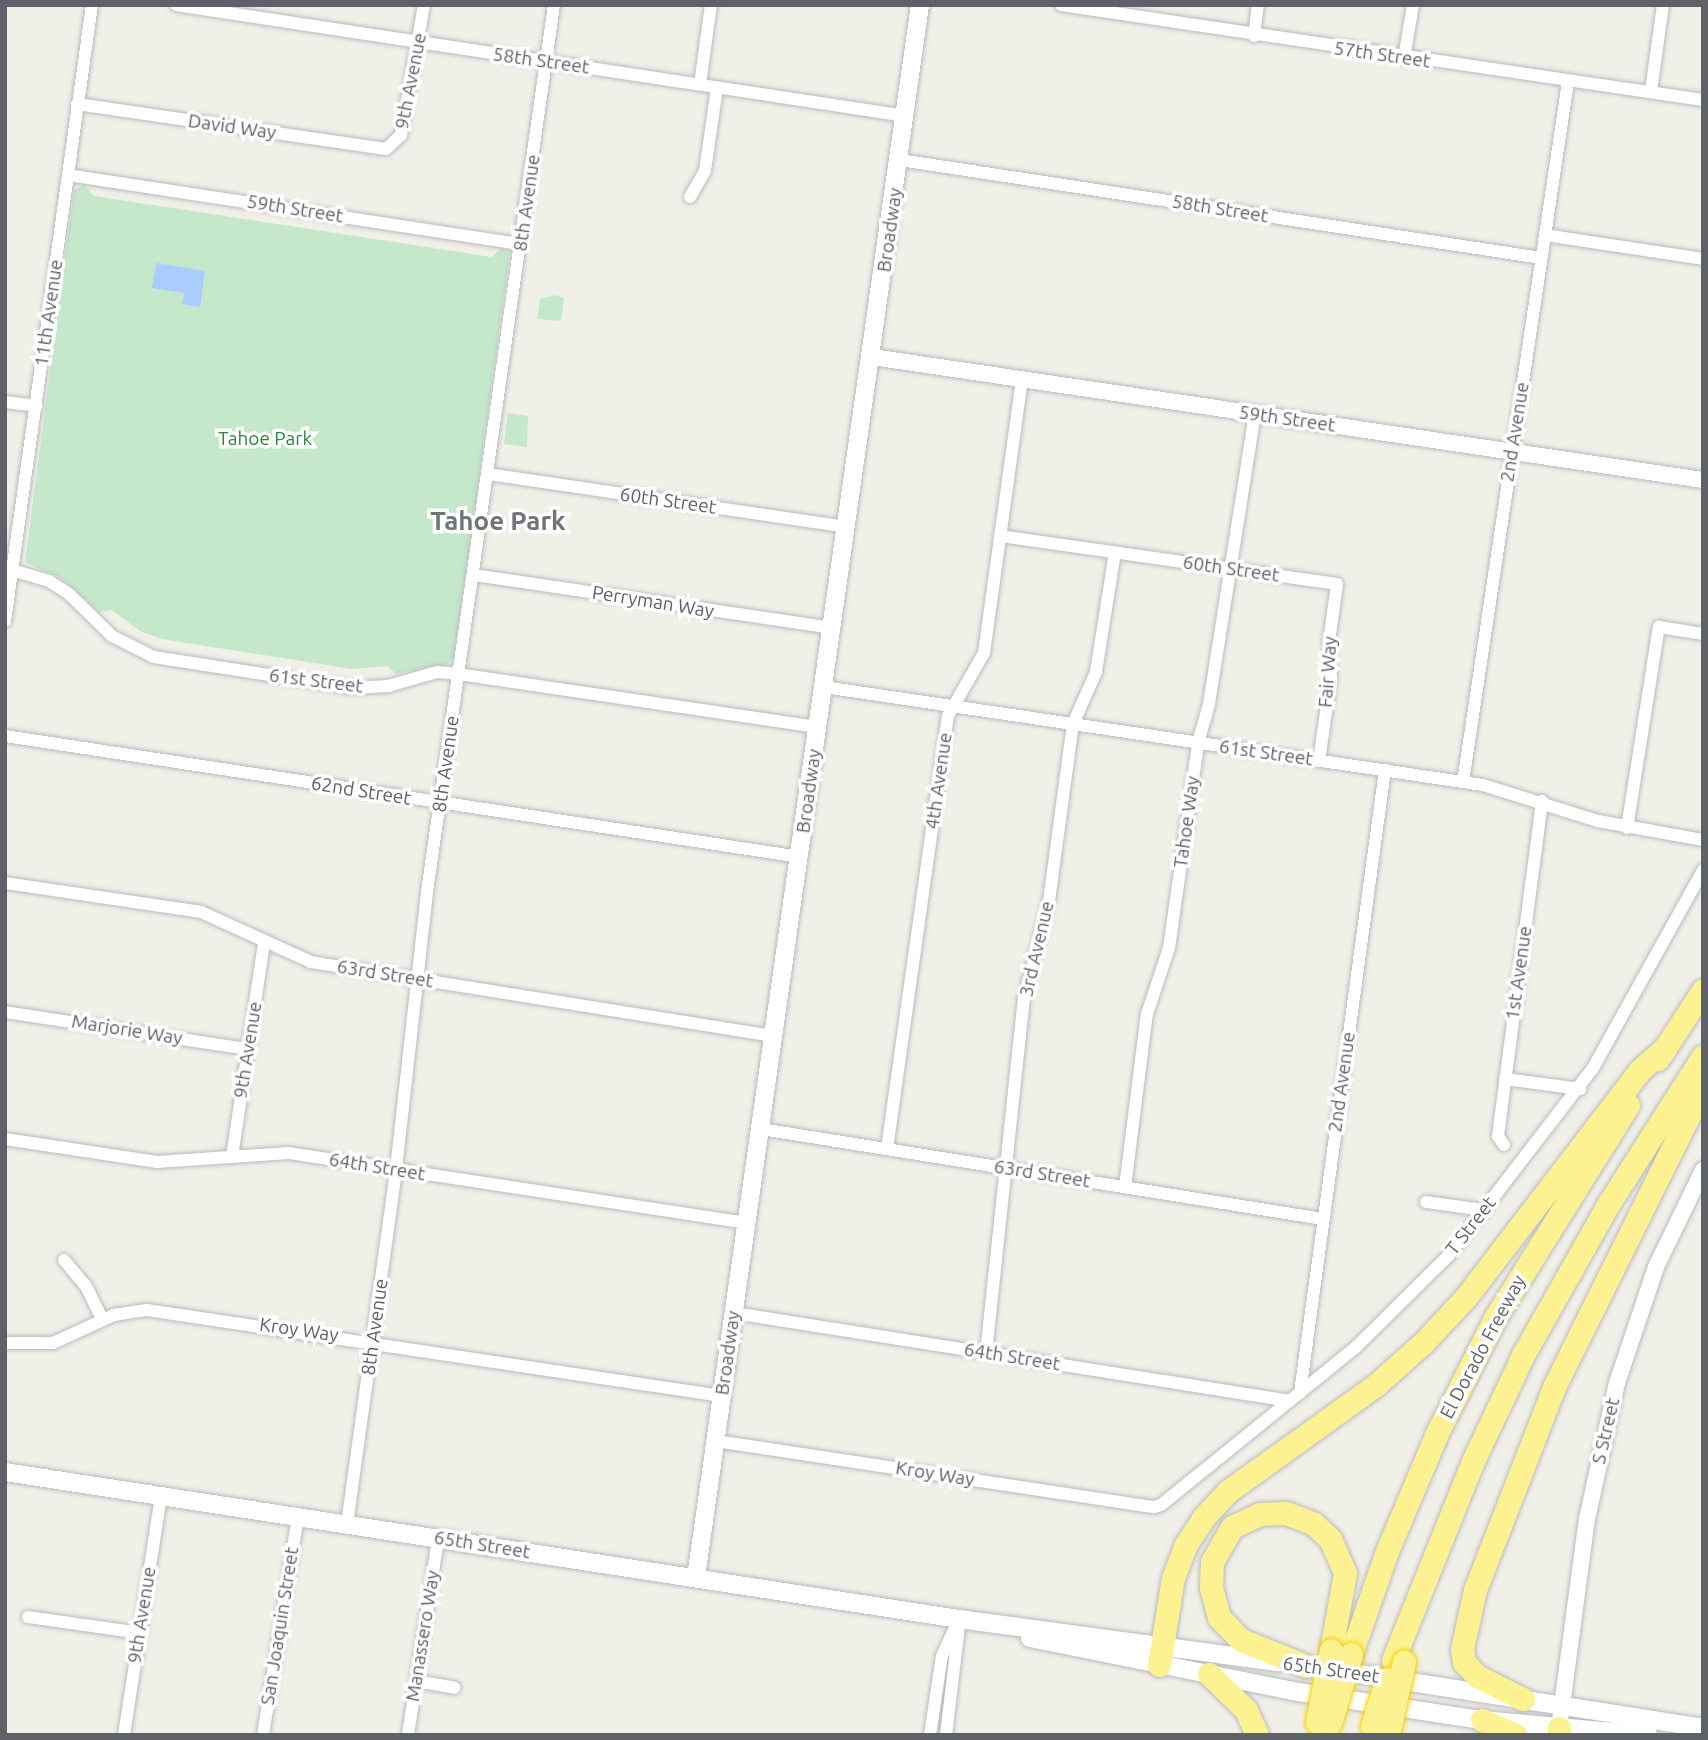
<!DOCTYPE html>
<html>
<head>
<meta charset="utf-8">
<style>
	body { margin:0 }
	#map { position:relative; width:1708px; height:1740px; overflow:hidden; background:#f1f0e8; font-family:Ubuntu,sans-serif }
	div>[style] { position:absolute }
	.green>* { inset:0; background:#c5e8ca }
	.water>* { inset:0; background:#aacdff }
	.roads { filter:drop-shadow(0 0 2px #babbc1) drop-shadow(0 0 2px #babbc1) }
	.minor>* { height:12px; margin:-6px; padding:0 6px; transform-origin:6px; border-radius:6px; background:#fff }
	.tertiary>* { height:16px; margin:-8px; padding:0 8px; transform-origin:8px; border-radius:8px; background:#fff }
	.secondary>* { height:18px; margin:-9px; padding:0 9px; transform-origin:9px; border-radius:9px; background:#fff }
	.motorway>* { height:23px; margin:-11.5px; padding:0 11.5px; transform-origin:11.5px; border-radius:11.5px; background:#fdf292 }
	.bridges { filter:drop-shadow(0 0 2px #f9cf00) drop-shadow(0 0 2px #f9cf00) }
	.motorway-bridge>* { height:23px; margin:-11.5px; padding:0 11.5px; transform-origin:11.5px; border-radius:11.5px; background:#fdf292 }
	span { translate:-50% -50%; white-space:nowrap; text-align:center; line-height:1.15; -webkit-text-stroke:7px #fff; paint-order:stroke }
	.street-label { font-size:19px; color:#5f6168 }
	.park-label { font-size:19px; color:#348242 }
	.district-label { font-size:26px; color:#70737a; font-weight:700 }
	.frame { position:absolute; inset:0; border:7px solid #5f6168; pointer-events:none }
</style>
</head>
<body>
<div id="map">
	<div class="green">
		<i style="clip-path:polygon(84px 184px,94px 196px,492px 257px,501px 248px,510px 252px,454px 657px,448px 664px,396px 674px,387px 666px,351px 669px,162px 639px,140px 631px,112px 610px,99px 612px,64px 580px,25px 562px,73px 197px,74px 190px)"></i>
		<i style="clip-path:polygon(555px 295px,564px 298px,561px 321px,537px 319px,540px 299px)"></i>
		<i style="clip-path:polygon(508px 413px,528px 416px,527px 447px,504px 444px)"></i>
	</div>
	<div class="water">
		<i style="clip-path:polygon(156px 263px,205px 271px,200px 307px,182px 304px,184px 293px,152px 288px)"></i>
	</div>
	<div class="roads">
		<div class="minor">
			<i style="left:176px;top:5px;width:738px;rotate:8.65deg"></i>
			<i style="left:1061px;top:5px;width:649px;rotate:8.42deg"></i>
			<i style="left:1254px;top:36px;width:31px;rotate:-83deg"></i>
			<i style="left:1404px;top:58px;width:54px;rotate:-80.4deg"></i>
			<i style="left:700px;top:84px;width:80px;rotate:-82.1deg"></i>
			<i style="left:1651px;top:91px;width:87px;rotate:-82.1deg"></i>
			<i style="left:77px;top:104px;width:312px;rotate:8.3deg"></i>
			<i style="left:386px;top:149px;width:21px;rotate:-43deg"></i>
			<i style="left:401px;top:135px;width:132px;rotate:-80deg"></i>
			<i style="left:900px;top:160px;width:648px;rotate:8.69deg"></i>
			<i style="left:68px;top:175px;width:458px;rotate:8.7deg"></i>
			<i style="left:690px;top:197px;width:30px;rotate:-60deg"></i>
			<i style="left:705px;top:171px;width:84px;rotate:-81.8deg"></i>
			<i style="left:1545px;top:235px;width:160px;rotate:8.6deg"></i>
			<i style="left:5px;top:402px;width:32px;rotate:7deg"></i>
			<i style="left:488px;top:474px;width:363px;rotate:8.4deg"></i>
			<i style="left:1000px;top:536px;width:340px;rotate:8.1deg"></i>
			<i style="left:1337px;top:584px;width:59px;rotate:97.9deg"></i>
			<i style="left:1329px;top:642px;width:35px;rotate:87deg"></i>
			<i style="left:1331px;top:677px;width:85px;rotate:98.1deg"></i>
			<i style="left:5px;top:568px;width:46px;rotate:16.5deg"></i>
			<i style="left:49px;top:581px;width:24px;rotate:33deg"></i>
			<i style="left:69px;top:594px;width:60px;rotate:44.3deg"></i>
			<i style="left:112px;top:636px;width:47px;rotate:26.6deg"></i>
			<i style="left:154px;top:657px;width:200px;rotate:8.9deg"></i>
			<i style="left:352px;top:688px;width:36px;rotate:-3deg"></i>
			<i style="left:388px;top:686px;width:51px;rotate:-15.9deg"></i>
			<i style="left:437px;top:672px;width:21px;rotate:5deg"></i>
			<i style="left:458px;top:674px;width:364px;rotate:8.4deg"></i>
			<i style="left:474px;top:575px;width:362px;rotate:8.4deg"></i>
			<i style="left:5px;top:621px;width:622px;rotate:-81.96deg"></i>
			<i style="left:824px;top:687px;width:666px;rotate:8.46deg"></i>
			<i style="left:1483px;top:785px;width:121px;rotate:17.4deg"></i>
			<i style="left:1598px;top:821px;width:107px;rotate:10.3deg"></i>
			<i style="left:5px;top:736px;width:804px;rotate:8.65deg"></i>
			<i style="left:1463px;top:782px;width:708px;rotate:-81.47deg"></i>
			<i style="left:1627px;top:828px;width:204px;rotate:-81deg"></i>
			<i style="left:1659px;top:627px;width:45px;rotate:9deg"></i>
			<i style="left:5px;top:883px;width:198px;rotate:8.4deg"></i>
			<i style="left:201px;top:912px;width:121px;rotate:24.4deg"></i>
			<i style="left:311px;top:962px;width:469px;rotate:9.1deg"></i>
			<i style="left:5px;top:1012px;width:246px;rotate:8.7deg"></i>
			<i style="left:1505px;top:1079px;width:76px;rotate:7.6deg"></i>
			<i style="left:761px;top:1129px;width:569px;rotate:9.1deg"></i>
			<i style="left:5px;top:1139px;width:154px;rotate:8.6deg"></i>
			<i style="left:157px;top:1162px;width:132px;rotate:-3.9deg"></i>
			<i style="left:289px;top:1153px;width:463px;rotate:8.7deg"></i>
			<i style="left:1504px;top:1145px;width:11px;rotate:-124deg"></i>
			<i style="left:1498px;top:1136px;width:338px;rotate:-82.5deg"></i>
			<i style="left:887px;top:1149px;width:437px;rotate:-82deg"></i>
			<i style="left:948px;top:716px;width:73px;rotate:-60.3deg"></i>
			<i style="left:984px;top:653px;width:276px;rotate:-82.1deg"></i>
			<i style="left:232px;top:1157px;width:216px;rotate:-81.5deg"></i>
			<i style="left:1125px;top:1187px;width:174px;rotate:-82.8deg"></i>
			<i style="left:1147px;top:1014px;width:70px;rotate:-71.6deg"></i>
			<i style="left:1169px;top:948px;width:207px;rotate:-81.9deg"></i>
			<i style="left:1198px;top:743px;width:41px;rotate:-74.2deg"></i>
			<i style="left:1209px;top:704px;width:293px;rotate:-81deg"></i>
			<i style="left:1426px;top:1202px;width:59px;rotate:7.9deg"></i>
			<i style="left:64px;top:1260px;width:34px;rotate:50deg"></i>
			<i style="left:86px;top:1286px;width:37px;rotate:64deg"></i>
			<i style="left:734px;top:1313px;width:563px;rotate:8.99deg"></i>
			<i style="left:5px;top:1343px;width:48px"></i>
			<i style="left:53px;top:1343px;width:67px;rotate:-24.7deg"></i>
			<i style="left:114px;top:1315px;width:33px;rotate:-9deg"></i>
			<i style="left:147px;top:1310px;width:581px;rotate:8.51deg"></i>
			<i style="left:986px;top:1353px;width:356px;rotate:-83.9deg"></i>
			<i style="left:1024px;top:999px;width:101px;rotate:-75.7deg"></i>
			<i style="left:1049px;top:901px;width:179px;rotate:-82.3deg"></i>
			<i style="left:1073px;top:724px;width:57px;rotate:-66.1deg"></i>
			<i style="left:1096px;top:672px;width:121px;rotate:-81deg"></i>
			<i style="left:1300px;top:1393px;width:629px;rotate:-82.23deg"></i>
			<i style="left:716px;top:1441px;width:443px;rotate:8.6deg"></i>
			<i style="left:1154px;top:1507px;width:7px;rotate:-16deg"></i>
			<i style="left:1161px;top:1505px;width:250px;rotate:-39deg"></i>
			<i style="left:1355px;top:1348px;width:132px;rotate:-44.7deg"></i>
			<i style="left:1449px;top:1255px;width:236px;rotate:-52.4deg"></i>
			<i style="left:1593px;top:1068px;width:227px;rotate:-60.9deg"></i>
			<i style="left:347px;top:1524px;width:358px;rotate:-82.1deg"></i>
			<i style="left:396px;top:1169px;width:286px;rotate:-83.6deg"></i>
			<i style="left:428px;top:885px;width:889px;rotate:-81.85deg"></i>
			<i style="left:28px;top:1617px;width:113px;rotate:8.1deg"></i>
			<i style="left:416px;top:1681px;width:39px;rotate:10deg"></i>
			<i style="left:124px;top:1735px;width:242px;rotate:-81.2deg"></i>
			<i style="left:263px;top:1735px;width:221px;rotate:-80.9deg"></i>
			<i style="left:408px;top:1735px;width:199px;rotate:-81.3deg"></i>
			<i style="left:930px;top:1735px;width:80px;rotate:-81.4deg"></i>
			<i style="left:942px;top:1656px;width:41px;rotate:-65.3deg"></i>
			<i style="left:946px;top:1735px;width:110px;rotate:-83.2deg"></i>
		</div>
		<div class="tertiary">
			<i style="left:872px;top:357px;width:840px;rotate:8.42deg"></i>
			<i style="left:1559px;top:1728px;width:211px;rotate:-82.4deg"></i>
			<i style="left:1587px;top:1519px;width:139px;rotate:-77.6deg"></i>
			<i style="left:1617px;top:1383px;width:122px;rotate:-71.4deg"></i>
			<i style="left:1656px;top:1267px;width:108px;rotate:-64.1deg"></i>
		</div>
		<div class="secondary">
			<i style="left:5px;top:1472px;width:965px;rotate:8.76deg"></i>
			<i style="left:959px;top:1619px;width:323px;rotate:7.7deg"></i>
			<i style="left:696px;top:1577px;width:1588px;rotate:-81.89deg"></i>
			<i style="left:1030px;top:1638px;width:267px;rotate:11.4deg"></i>
			<i style="left:1292px;top:1691px;width:192px;rotate:8.7deg"></i>
			<i style="left:1482px;top:1720px;width:167px;rotate:5.2deg"></i>
			<i style="left:1334px;top:1670px;width:374px;rotate:8.9deg"></i>
		</div>
		<div class="motorway">
			<i style="left:1658px;top:1059px;width:82px;rotate:-56.9deg"></i>
			<i style="left:1351px;top:1654px;width:109px;rotate:-70.7deg"></i>
			<i style="left:1387px;top:1551px;width:128px;rotate:-67deg"></i>
			<i style="left:1437px;top:1433px;width:129px;rotate:-63.2deg"></i>
			<i style="left:1495px;top:1318px;width:251px;rotate:-58deg"></i>
			<i style="left:1393px;top:1660px;width:214px;rotate:-68.1deg"></i>
			<i style="left:1473px;top:1461px;width:117px;rotate:-64.7deg"></i>
			<i style="left:1523px;top:1355px;width:175px;rotate:-60.5deg"></i>
			<i style="left:1609px;top:1203px;width:174px;rotate:-57.4deg"></i>
			<i style="left:1159px;top:1665px;width:88px;rotate:-80.9deg"></i>
			<i style="left:1173px;top:1578px;width:34px;rotate:-69deg"></i>
			<i style="left:1185px;top:1546px;width:35px;rotate:-57deg"></i>
			<i style="left:1204px;top:1517px;width:34px;rotate:-47deg"></i>
			<i style="left:1227px;top:1492px;width:183px;rotate:-35.7deg"></i>
			<i style="left:1376px;top:1385px;width:63px;rotate:-41.8deg"></i>
			<i style="left:1423px;top:1343px;width:63px;rotate:-46.9deg"></i>
			<i style="left:1466px;top:1297px;width:286px;rotate:-52.5deg"></i>
			<i style="left:1640px;top:1070px;width:33px;rotate:-41deg"></i>
			<i style="left:1306px;top:1666px;width:70px;rotate:-158.2deg"></i>
			<i style="left:1241px;top:1640px;width:32px;rotate:-134deg"></i>
			<i style="left:1219px;top:1617px;width:30px;rotate:-105deg"></i>
			<i style="left:1211px;top:1588px;width:26px;rotate:-88deg"></i>
			<i style="left:1212px;top:1562px;width:40px;rotate:-60.3deg"></i>
			<i style="left:1232px;top:1527px;width:31px;rotate:-25deg"></i>
			<i style="left:1260px;top:1514px;width:26px;rotate:-2deg"></i>
			<i style="left:1286px;top:1513px;width:30px;rotate:21deg"></i>
			<i style="left:1314px;top:1524px;width:22px;rotate:43deg"></i>
			<i style="left:1330px;top:1539px;width:37px;rotate:66deg"></i>
			<i style="left:1345px;top:1573px;width:78px;rotate:100.3deg"></i>
			<i style="left:1209px;top:1674px;width:52px;rotate:44.2deg"></i>
			<i style="left:1246px;top:1710px;width:27px;rotate:66deg"></i>
			<i style="left:1523px;top:1699px;width:51px;rotate:-153.4deg"></i>
			<i style="left:1477px;top:1676px;width:19px;rotate:-133deg"></i>
			<i style="left:1464px;top:1662px;width:13px;rotate:-99deg"></i>
			<i style="left:1462px;top:1649px;width:60px;rotate:-77.6deg"></i>
			<i style="left:1475px;top:1590px;width:218px;rotate:-68.7deg"></i>
			<i style="left:1554px;top:1387px;width:335px;rotate:-63.6deg"></i>
			<i style="left:1482px;top:1720px;width:36px;rotate:24deg"></i>
			<i style="left:1559px;top:1735px;width:7px;rotate:-90deg"></i>
		</div>
	</div>
	<div class="bridges">
		<div class="motorway-bridge">
			<i style="left:1317px;top:1722px;width:73px;rotate:-79deg"></i>
			<i style="left:1330px;top:1723px;width:72px;rotate:-73.1deg"></i>
			<i style="left:1372px;top:1726px;width:49px;rotate:-72.3deg"></i>
			<i style="left:1389px;top:1730px;width:70px;rotate:-77.6deg"></i>
		</div>
	</div>
	<div class="street-label">
		<span style="left:1382px;top:55px;rotate:8deg">57th Street</span>
		<span style="left:541px;top:61px;rotate:8deg">58th Street</span>
		<span style="left:411px;top:81px;rotate:-79deg">9th Avenue</span>
		<span style="left:232px;top:127px;rotate:8deg">David Way</span>
		<span style="left:527px;top:203px;rotate:-82deg">8th Avenue</span>
		<span style="left:295px;top:209px;rotate:9deg">59th Street</span>
		<span style="left:1220px;top:209px;rotate:9deg">58th Street</span>
		<span style="left:890px;top:230px;rotate:-82deg">Broadway</span>
		<span style="left:49px;top:313px;rotate:-82deg">11th Avenue</span>
		<span style="left:1287px;top:419px;rotate:8deg">59th Street</span>
		<span style="left:1515px;top:432px;rotate:-81deg">2nd Avenue</span>
		<span style="left:668px;top:501px;rotate:8deg">60th Street</span>
		<span style="left:1231px;top:569px;rotate:8deg">60th Street</span>
		<span style="left:653px;top:602px;rotate:9deg">Perryman Way</span>
		<span style="left:1328px;top:672px;rotate:-86deg">Fair Way</span>
		<span style="left:316px;top:681px;rotate:7deg">61st Street</span>
		<span style="left:1266px;top:753px;rotate:8deg">61st Street</span>
		<span style="left:446px;top:764px;rotate:-82deg">8th Avenue</span>
		<span style="left:939px;top:781px;rotate:-82deg">4th Avenue</span>
		<span style="left:361px;top:791px;rotate:9deg">62nd Street</span>
		<span style="left:809px;top:791px;rotate:-82deg">Broadway</span>
		<span style="left:1187px;top:822px;rotate:-82deg">Tahoe Way</span>
		<span style="left:1037px;top:949px;rotate:-77deg">3rd Avenue</span>
		<span style="left:1519px;top:973px;rotate:-82deg">1st Avenue</span>
		<span style="left:385px;top:974px;rotate:9deg">63rd Street</span>
		<span style="left:127px;top:1030px;rotate:9deg">Marjorie Way</span>
		<span style="left:248px;top:1050px;rotate:-81deg">9th Avenue</span>
		<span style="left:1342px;top:1082px;rotate:-82deg">2nd Avenue</span>
		<span style="left:377px;top:1167px;rotate:9deg">64th Street</span>
		<span style="left:1042px;top:1174px;rotate:9deg">63rd Street</span>
		<span style="left:1471px;top:1226px;rotate:-52deg">T Street</span>
		<span style="left:375px;top:1327px;rotate:-82deg">8th Avenue</span>
		<span style="left:299px;top:1330px;rotate:8deg">Kroy Way</span>
		<span style="left:1483px;top:1347px;rotate:-62deg">El Dorado Freeway</span>
		<span style="left:728px;top:1353px;rotate:-82deg">Broadway</span>
		<span style="left:1012px;top:1357px;rotate:9deg">64th Street</span>
		<span style="left:1606px;top:1431px;rotate:-77deg">S Street</span>
		<span style="left:935px;top:1474px;rotate:9deg">Kroy Way</span>
		<span style="left:482px;top:1545px;rotate:9deg">65th Street</span>
		<span style="left:142px;top:1615px;rotate:-81deg">9th Avenue</span>
		<span style="left:280px;top:1626px;rotate:-81deg">San Joaquin Street</span>
		<span style="left:423px;top:1636px;rotate:-81deg">Manassero Way</span>
		<span style="left:1331px;top:1670px;rotate:8deg">65th Street</span>
	</div>
	<div class="park-label">
		<span style="left:265px;top:439px">Tahoe Park</span>
	</div>
	<div class="district-label">
		<span style="left:498px;top:521px">Tahoe Park</span>
	</div>
	<div class="frame"></div>
</div>
</body>
</html>
